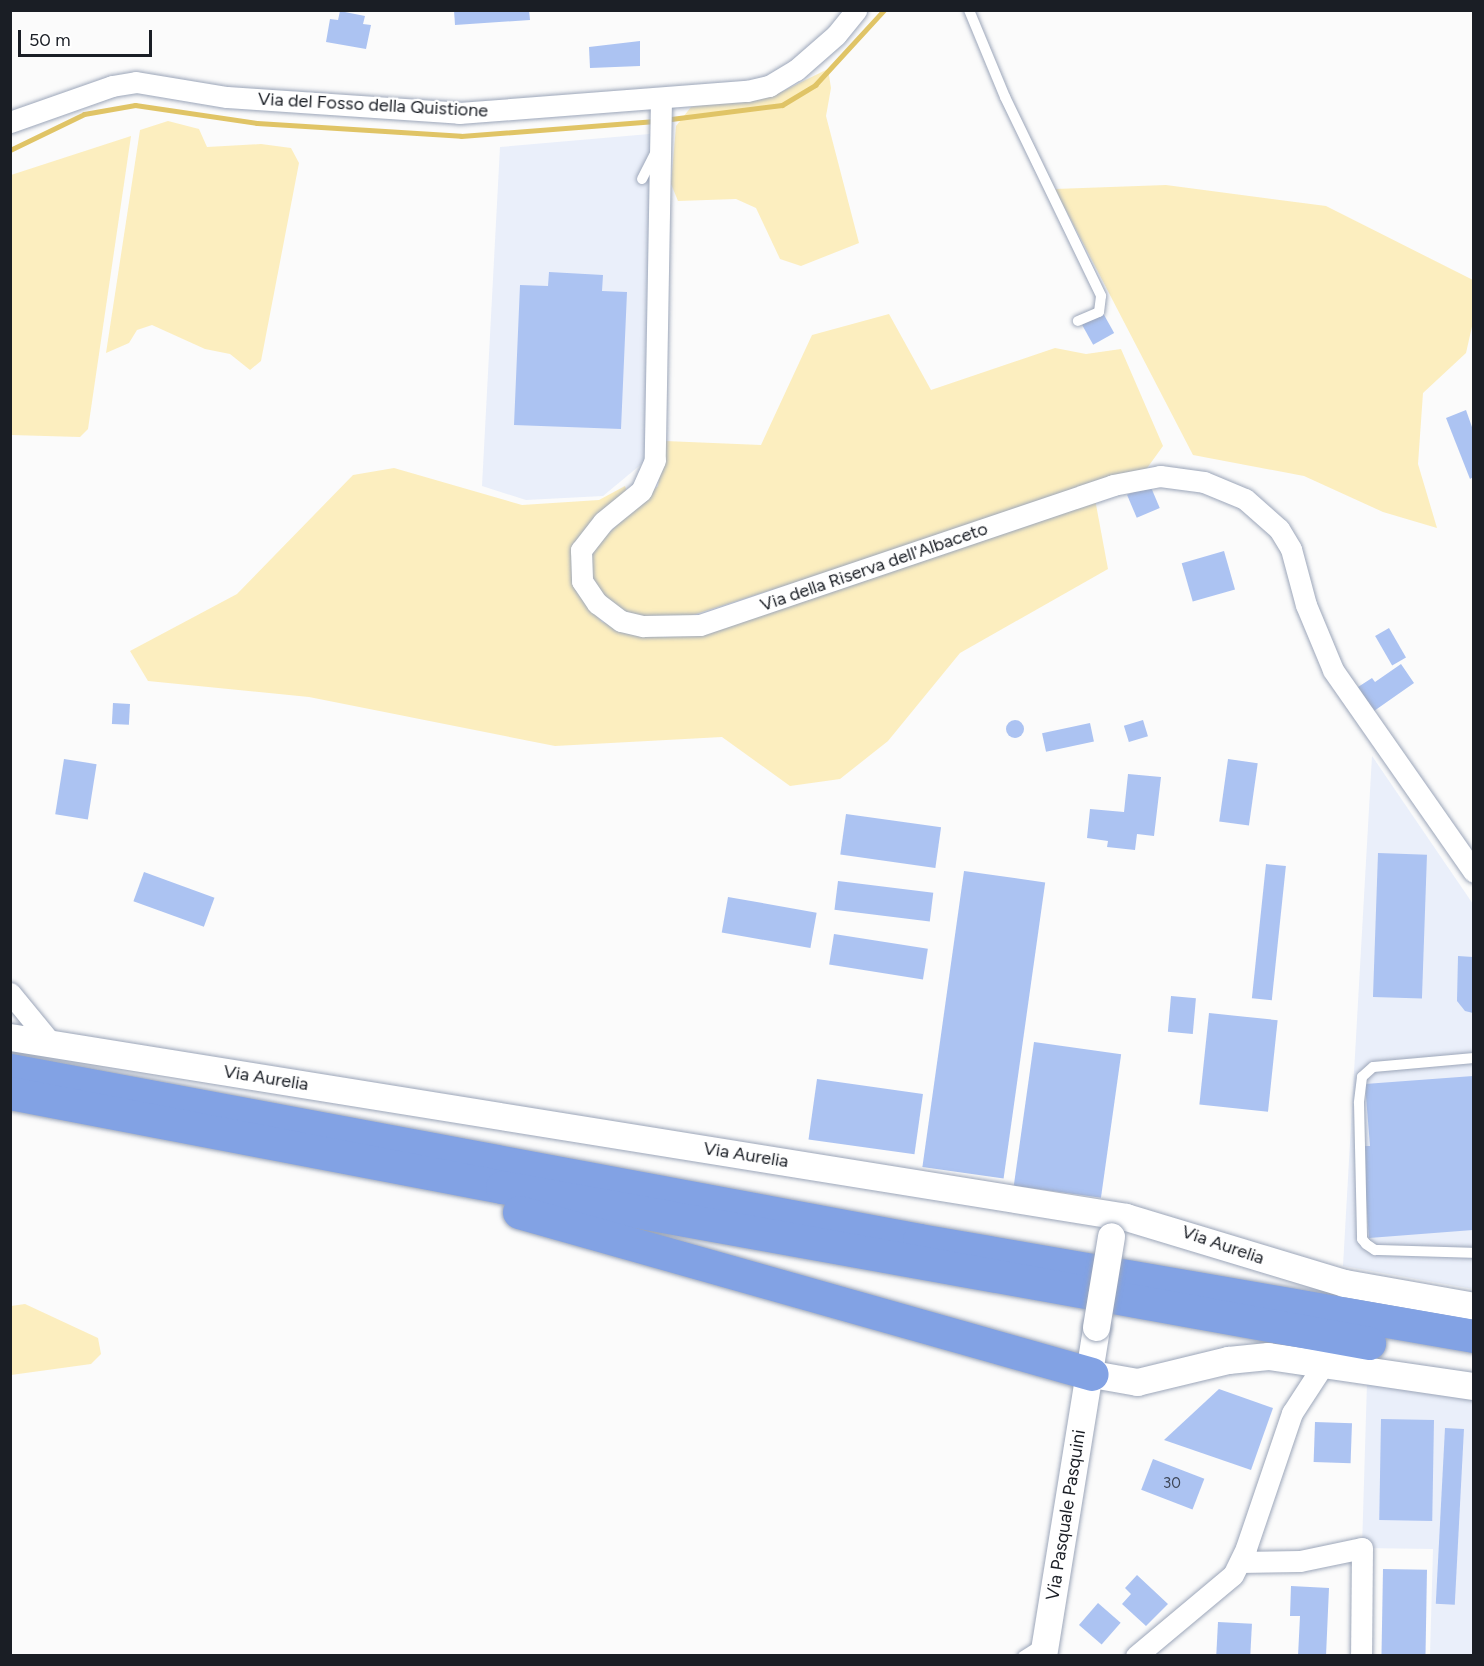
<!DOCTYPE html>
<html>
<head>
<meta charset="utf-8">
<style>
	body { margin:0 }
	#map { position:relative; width:1484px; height:1666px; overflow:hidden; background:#fbfbfb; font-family:Figtree,sans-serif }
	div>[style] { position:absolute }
	.built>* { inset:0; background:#eaeffa }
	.green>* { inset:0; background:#fceebf }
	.stream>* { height:5px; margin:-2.5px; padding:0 2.5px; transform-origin:2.5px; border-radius:2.5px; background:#e0c466 }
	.building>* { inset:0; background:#acc3f2; transform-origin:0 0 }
	.round { border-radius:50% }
	.roads { filter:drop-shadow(0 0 2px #9ca6b9) drop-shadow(0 0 2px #9ca6b9) }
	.service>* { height:10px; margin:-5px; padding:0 5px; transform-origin:5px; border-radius:5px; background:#fff }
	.minor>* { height:21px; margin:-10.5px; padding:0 10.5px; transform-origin:10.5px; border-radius:10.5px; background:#fff }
	.tertiary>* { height:27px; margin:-13.5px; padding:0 13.5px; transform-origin:13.5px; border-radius:13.5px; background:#fff }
	.trunk>* { height:33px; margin:-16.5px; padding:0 16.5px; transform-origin:16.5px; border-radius:16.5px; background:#82a2e4 }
	.bridges { filter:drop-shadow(0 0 2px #9ca6b9) drop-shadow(0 0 2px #9ca6b9) }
	.tertiary-bridge>* { height:27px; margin:-13.5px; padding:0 13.5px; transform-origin:13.5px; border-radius:13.5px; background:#fff }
	span { translate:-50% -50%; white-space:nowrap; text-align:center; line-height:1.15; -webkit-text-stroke:4.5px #fff; paint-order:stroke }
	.number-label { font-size:15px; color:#3e4758 }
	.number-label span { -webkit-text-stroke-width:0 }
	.street-label { font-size:18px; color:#1a1e25 }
	.frame { position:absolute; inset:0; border:12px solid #1a1e25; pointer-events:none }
	.scale { position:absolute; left:18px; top:30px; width:134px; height:27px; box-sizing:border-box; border:3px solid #1a1e25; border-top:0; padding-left:8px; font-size:18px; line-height:21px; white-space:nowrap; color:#1a1e25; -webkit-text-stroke:4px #fff; paint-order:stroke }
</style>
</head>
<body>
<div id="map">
	<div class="built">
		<i style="clip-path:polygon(661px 133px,656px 452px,603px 496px,526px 500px,482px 486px,500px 147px)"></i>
		<i style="clip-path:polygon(1372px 756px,1473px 904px,1473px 1289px,1343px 1266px)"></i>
		<i style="clip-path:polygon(1367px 1382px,1473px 1400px,1473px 1655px,1430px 1655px,1433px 1549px,1362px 1548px)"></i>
	</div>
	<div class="green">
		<i style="clip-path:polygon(828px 69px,831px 88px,826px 116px,859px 243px,801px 266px,780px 259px,756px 208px,736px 199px,678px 201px,671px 184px,676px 126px,691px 107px,781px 92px)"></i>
		<i style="clip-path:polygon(168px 121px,199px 129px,207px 147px,261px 144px,291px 148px,299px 163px,261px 361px,250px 370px,230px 354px,205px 349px,152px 325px,137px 330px,129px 343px,106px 353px,140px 130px)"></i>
		<i style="clip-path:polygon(131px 136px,88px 429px,80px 437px,11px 435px,11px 175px)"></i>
		<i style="clip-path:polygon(1166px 185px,1326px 206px,1473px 280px,1473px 322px,1466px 353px,1423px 393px,1418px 464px,1437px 528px,1383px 512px,1304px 476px,1193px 455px,1055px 189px)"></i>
		<i style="clip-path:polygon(889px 314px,931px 390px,1055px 348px,1086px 354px,1121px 349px,1163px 446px,1145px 471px,671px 622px,631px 617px,594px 591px,589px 552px,658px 486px,665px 441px,761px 445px,812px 335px)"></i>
		<i style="clip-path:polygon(394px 468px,522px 505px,599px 500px,625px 486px,628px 495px,586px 537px,580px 596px,602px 622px,665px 637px,723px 625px,1095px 499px,1108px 569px,960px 653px,888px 741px,840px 779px,790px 786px,722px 737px,555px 746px,309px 697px,148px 681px,130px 651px,237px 594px,353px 475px)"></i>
		<i style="clip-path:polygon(25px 1304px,98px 1338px,101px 1354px,91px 1364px,11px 1375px,11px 1306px)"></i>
	</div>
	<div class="stream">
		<i style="left:671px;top:119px;width:112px;rotate:-7.2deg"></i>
		<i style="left:782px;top:105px;width:39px;rotate:-31deg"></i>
		<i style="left:815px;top:85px;width:102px;rotate:-47.4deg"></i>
		<i style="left:10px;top:150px;width:82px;rotate:-25.9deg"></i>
		<i style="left:84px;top:114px;width:52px;rotate:-10deg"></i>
		<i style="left:135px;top:105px;width:123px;rotate:8.4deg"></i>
		<i style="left:257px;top:123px;width:204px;rotate:3.6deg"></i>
		<i style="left:461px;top:136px;width:195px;rotate:-4.4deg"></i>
	</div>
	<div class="building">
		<i style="clip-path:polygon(454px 10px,529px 10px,530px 20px,455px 25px)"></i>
		<i style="clip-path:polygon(340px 11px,365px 16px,363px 24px,371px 25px,366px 49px,326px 42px,330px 19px,338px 20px)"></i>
		<i style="clip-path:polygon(640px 41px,640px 66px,590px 68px,589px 47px)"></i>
		<i style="clip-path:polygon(549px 272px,603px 275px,602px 291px,627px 292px,621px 429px,514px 425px,520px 285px,548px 286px)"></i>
		<i style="left:1103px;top:313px;width:23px;height:24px;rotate:61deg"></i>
		<i style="clip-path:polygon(1466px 410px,1473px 430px,1473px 477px,1470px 479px,1446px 418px)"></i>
		<i style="left:1150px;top:485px;width:25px;height:25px;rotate:67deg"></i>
		<i style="left:1224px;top:551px;width:40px;height:44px;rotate:74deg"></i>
		<i style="left:1389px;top:628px;width:34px;height:16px;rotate:60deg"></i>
		<i style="clip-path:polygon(1401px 664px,1414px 683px,1374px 711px,1358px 687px,1372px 678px,1375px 682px)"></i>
		<i style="left:113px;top:703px;width:17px;height:21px;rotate:3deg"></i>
		<i style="left:1143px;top:720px;width:17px;height:20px;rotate:73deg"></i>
		<i class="round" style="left:1006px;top:720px;width:18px;height:18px"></i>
		<i style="left:1090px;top:723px;width:19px;height:49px;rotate:78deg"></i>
		<i style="left:64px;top:759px;width:33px;height:56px;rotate:9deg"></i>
		<i style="left:1228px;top:759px;width:30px;height:63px;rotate:8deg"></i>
		<i style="clip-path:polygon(1128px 774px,1161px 777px,1154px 836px,1137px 834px,1135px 850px,1107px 847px,1108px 841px,1087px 838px,1090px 809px,1124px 812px)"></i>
		<i style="left:846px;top:814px;width:96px;height:41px;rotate:8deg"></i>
		<i style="left:1378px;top:853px;width:49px;height:144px;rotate:2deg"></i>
		<i style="left:1266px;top:864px;width:20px;height:135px;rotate:6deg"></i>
		<i style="left:964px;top:871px;width:82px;height:299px;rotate:8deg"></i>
		<i style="left:144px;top:872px;width:75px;height:31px;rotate:20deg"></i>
		<i style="left:838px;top:881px;width:96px;height:29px;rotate:7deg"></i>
		<i style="left:728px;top:897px;width:90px;height:36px;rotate:10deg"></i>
		<i style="left:834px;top:934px;width:95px;height:31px;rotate:9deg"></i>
		<i style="clip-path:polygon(1458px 956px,1473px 957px,1473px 1013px,1465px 1011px,1457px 1001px)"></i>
		<i style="left:1171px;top:996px;width:25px;height:36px;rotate:5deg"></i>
		<i style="left:1209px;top:1013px;width:69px;height:92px;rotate:6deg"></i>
		<i style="left:1034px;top:1042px;width:88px;height:145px;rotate:8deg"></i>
		<i style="clip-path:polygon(1473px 1076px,1473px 1230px,1369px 1238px,1362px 1146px,1370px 1146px,1365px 1084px)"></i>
		<i style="left:817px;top:1079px;width:107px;height:61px;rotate:8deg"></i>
		<i style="clip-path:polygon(1219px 1389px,1273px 1408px,1251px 1470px,1164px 1440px)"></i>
		<i style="left:1381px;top:1419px;width:53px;height:101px;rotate:1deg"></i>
		<i style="left:1315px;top:1422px;width:37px;height:40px;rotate:2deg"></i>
		<i style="left:1445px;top:1428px;width:19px;height:176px;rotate:3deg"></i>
		<i style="left:1153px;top:1459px;width:55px;height:33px;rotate:21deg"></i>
		<i style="left:1383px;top:1569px;width:44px;height:87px;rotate:1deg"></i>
		<i style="clip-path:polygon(1137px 1575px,1168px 1604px,1146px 1626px,1122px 1604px,1131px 1594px,1125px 1588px)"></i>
		<i style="clip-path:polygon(1291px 1586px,1329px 1588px,1326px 1656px,1298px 1656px,1300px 1616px,1290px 1616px)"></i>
		<i style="left:1098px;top:1603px;width:30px;height:29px;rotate:41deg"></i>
		<i style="left:1218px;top:1622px;width:34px;height:34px;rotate:3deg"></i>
	</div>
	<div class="roads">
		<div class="service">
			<i style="left:969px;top:10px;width:94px;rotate:67.5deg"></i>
			<i style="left:1005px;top:97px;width:221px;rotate:64.2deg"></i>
			<i style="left:1101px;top:296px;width:16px;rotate:97deg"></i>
			<i style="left:1099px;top:312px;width:23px;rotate:157deg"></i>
			<i style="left:642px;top:179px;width:28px;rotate:-63deg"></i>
			<i style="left:1474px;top:1058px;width:101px;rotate:174.9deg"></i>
			<i style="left:1373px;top:1067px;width:15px;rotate:138deg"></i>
			<i style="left:1362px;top:1077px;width:26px;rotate:97deg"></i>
			<i style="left:1359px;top:1103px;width:136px;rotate:88.7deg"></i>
			<i style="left:1362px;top:1239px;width:6px;rotate:51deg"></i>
			<i style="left:1366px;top:1244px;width:11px;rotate:34deg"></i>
			<i style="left:1375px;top:1250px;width:99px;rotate:1.7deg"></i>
			<i style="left:1023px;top:1656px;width:22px;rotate:-32deg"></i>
		</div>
		<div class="minor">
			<i style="left:661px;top:99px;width:361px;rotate:91deg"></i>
			<i style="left:655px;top:460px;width:34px;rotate:114deg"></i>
			<i style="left:641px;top:491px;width:49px;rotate:140.8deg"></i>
			<i style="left:603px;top:522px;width:36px;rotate:128deg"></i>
			<i style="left:581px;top:550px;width:31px;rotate:88deg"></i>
			<i style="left:582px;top:581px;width:27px;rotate:56deg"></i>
			<i style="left:597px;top:603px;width:30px;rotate:37deg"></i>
			<i style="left:621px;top:621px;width:23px;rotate:13deg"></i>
			<i style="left:643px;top:626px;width:57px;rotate:-1deg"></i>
			<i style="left:700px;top:625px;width:436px;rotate:-18.7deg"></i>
			<i style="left:1113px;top:485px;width:48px;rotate:-10.8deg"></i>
			<i style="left:1160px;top:476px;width:44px;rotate:7.8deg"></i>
			<i style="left:1204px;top:482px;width:44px;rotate:22.5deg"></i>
			<i style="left:1245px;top:499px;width:45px;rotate:41.4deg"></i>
			<i style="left:1279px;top:529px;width:23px;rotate:59deg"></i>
			<i style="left:1291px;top:549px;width:58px;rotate:75deg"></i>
			<i style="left:1306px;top:605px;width:70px;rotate:67.4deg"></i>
			<i style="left:1333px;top:670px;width:246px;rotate:55.1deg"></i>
			<i style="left:10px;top:122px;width:108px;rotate:-19.4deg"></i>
			<i style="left:112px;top:86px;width:24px;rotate:-9deg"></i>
			<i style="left:136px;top:82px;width:92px;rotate:9.4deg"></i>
			<i style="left:227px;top:97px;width:233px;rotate:3.9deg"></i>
			<i style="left:459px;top:113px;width:289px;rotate:-4.4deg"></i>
			<i style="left:747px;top:91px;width:23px;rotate:-13deg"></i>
			<i style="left:769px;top:86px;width:31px;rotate:-31deg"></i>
			<i style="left:796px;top:70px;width:53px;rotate:-41.2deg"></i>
			<i style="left:836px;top:35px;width:32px;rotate:-51deg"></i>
			<i style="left:10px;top:993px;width:65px;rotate:50.6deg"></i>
			<i style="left:1240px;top:1562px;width:60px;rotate:-1deg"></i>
			<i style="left:1300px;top:1561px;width:63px;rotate:-11.8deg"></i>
			<i style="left:1362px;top:1548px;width:108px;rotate:90.5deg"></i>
			<i style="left:1136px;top:1656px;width:126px;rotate:-39.9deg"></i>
			<i style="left:1233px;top:1575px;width:30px;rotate:-64deg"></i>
			<i style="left:1246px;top:1548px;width:143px;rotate:-71.2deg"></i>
			<i style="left:1292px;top:1413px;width:59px;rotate:-56.9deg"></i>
		</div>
		<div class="tertiary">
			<i style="left:10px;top:1037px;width:1130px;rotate:9.16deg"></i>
			<i style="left:1126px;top:1217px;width:228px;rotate:16.8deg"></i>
			<i style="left:1344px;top:1283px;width:132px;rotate:10deg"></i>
			<i style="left:1092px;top:1374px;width:46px;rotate:10.1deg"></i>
			<i style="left:1137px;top:1382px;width:94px;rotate:-13.6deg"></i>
			<i style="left:1228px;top:1360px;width:40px;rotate:-5.7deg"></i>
			<i style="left:1268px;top:1356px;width:208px;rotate:8.3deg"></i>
			<i style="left:1043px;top:1656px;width:333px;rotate:-80.8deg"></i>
		</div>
		<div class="trunk">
			<i style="left:10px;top:1070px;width:925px;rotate:10.59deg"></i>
			<i style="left:919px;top:1240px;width:563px;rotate:9.81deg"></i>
			<i style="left:10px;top:1093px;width:501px;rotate:10.82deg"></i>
			<i style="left:502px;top:1187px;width:881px;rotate:10.2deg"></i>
			<i style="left:519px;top:1212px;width:595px;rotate:15.79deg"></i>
		</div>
	</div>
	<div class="bridges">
		<div class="tertiary-bridge">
			<i style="left:1096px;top:1327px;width:92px;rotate:-80.6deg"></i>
		</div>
	</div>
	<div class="number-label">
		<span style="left:1172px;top:1484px">30</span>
	</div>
	<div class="street-label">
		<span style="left:373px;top:105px;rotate:3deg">Via del Fosso della Quistione</span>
		<span style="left:874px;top:567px;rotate:-19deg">Via della Riserva dell'Albaceto</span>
		<span style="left:266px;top:1078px;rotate:9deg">Via Aurelia</span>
		<span style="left:746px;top:1155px;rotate:9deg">Via Aurelia</span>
		<span style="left:1223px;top:1245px;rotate:19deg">Via Aurelia</span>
		<span style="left:1066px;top:1515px;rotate:-81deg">Via Pasquale Pasquini</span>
	</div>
	<div class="frame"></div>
	<div class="scale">50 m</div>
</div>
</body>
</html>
